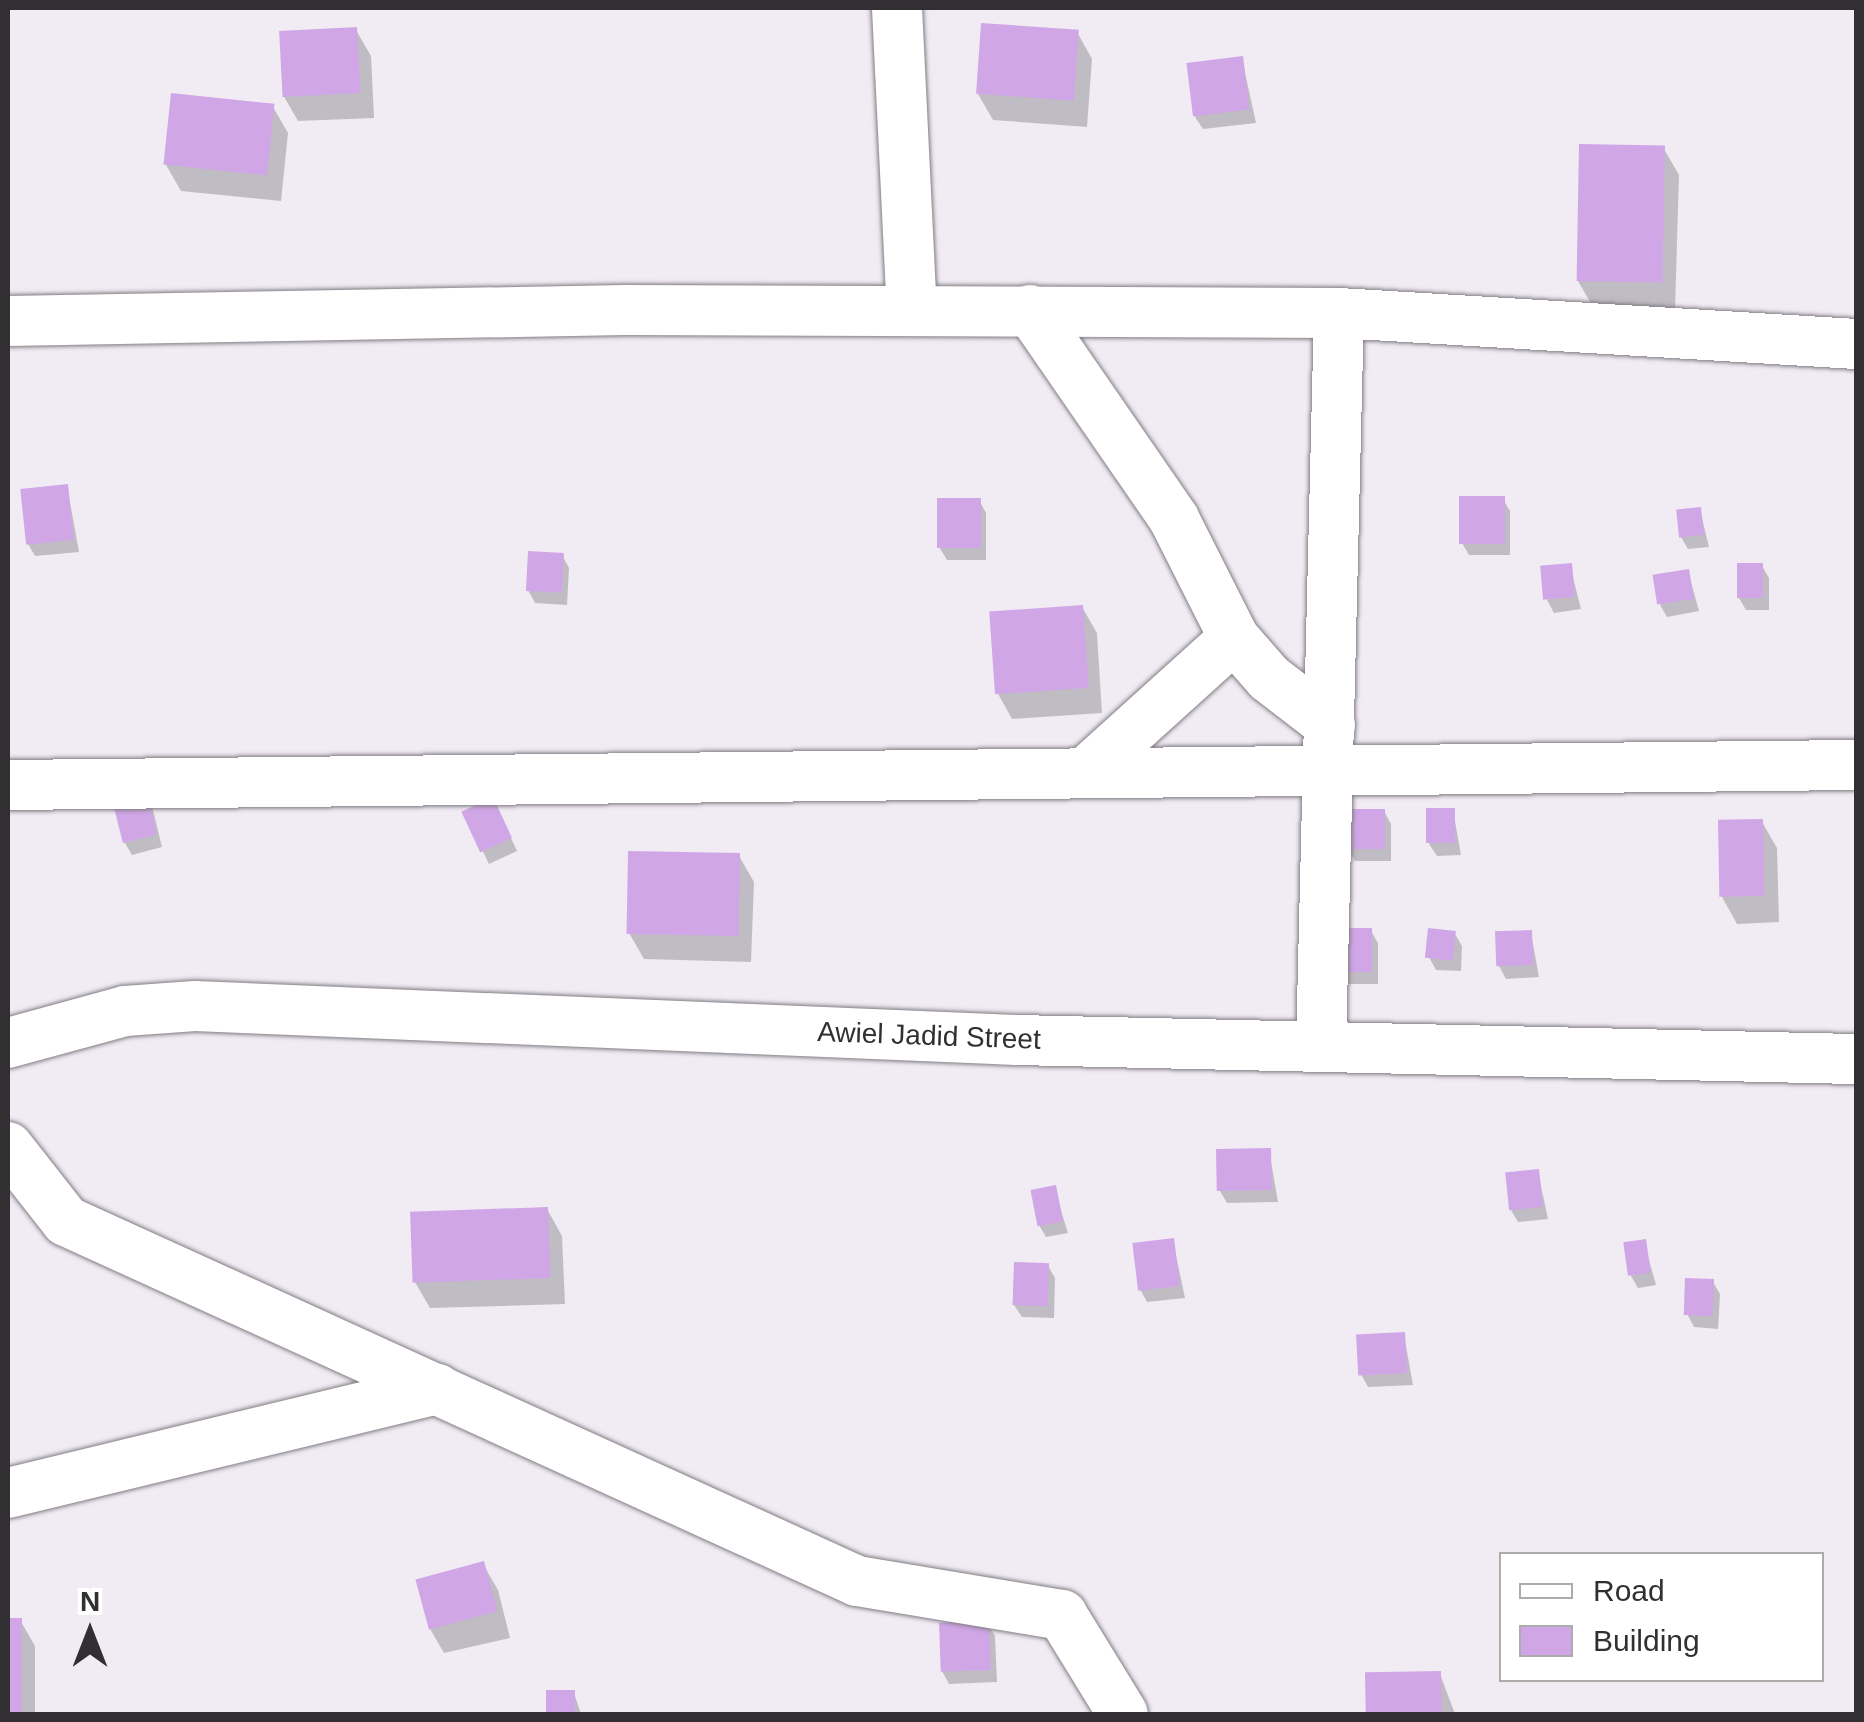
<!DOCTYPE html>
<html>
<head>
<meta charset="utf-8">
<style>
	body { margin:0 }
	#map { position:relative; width:1864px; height:1722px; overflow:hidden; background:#f1ecf4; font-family:Arial,sans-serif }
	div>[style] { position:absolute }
	.shadow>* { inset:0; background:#0003 }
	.building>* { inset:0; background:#d0a6e7; transform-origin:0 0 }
	.roads { filter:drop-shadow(0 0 2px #827d84) drop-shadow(0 0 2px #827d84) }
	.street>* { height:50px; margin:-25px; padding:0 25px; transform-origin:25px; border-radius:25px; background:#fff }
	span { translate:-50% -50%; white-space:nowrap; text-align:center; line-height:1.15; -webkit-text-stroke:10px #fff; paint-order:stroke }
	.street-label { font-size:28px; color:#312f32 }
	.frame { position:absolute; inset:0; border:10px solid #312f32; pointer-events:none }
	.legend { position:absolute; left:1499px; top:1552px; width:325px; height:130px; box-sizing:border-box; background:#fff; border:2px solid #adacad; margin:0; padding:12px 18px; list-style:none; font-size:30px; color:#312f32 }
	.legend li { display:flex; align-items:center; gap:20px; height:50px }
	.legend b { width:50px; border:2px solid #adacad }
	.north { position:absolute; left:40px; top:1582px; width:100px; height:100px; -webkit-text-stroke:8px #fff; paint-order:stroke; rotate:0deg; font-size:28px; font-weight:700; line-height:40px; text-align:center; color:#312f32 }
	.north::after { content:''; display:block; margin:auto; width:35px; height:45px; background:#312f32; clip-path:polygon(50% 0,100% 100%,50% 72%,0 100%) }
</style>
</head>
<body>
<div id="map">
	<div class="shadow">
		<i style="clip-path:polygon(356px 30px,371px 56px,374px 118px,298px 121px,283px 95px)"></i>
		<i style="clip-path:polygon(1077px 32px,1092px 59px,1087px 127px,993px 120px,978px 94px)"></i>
		<i style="clip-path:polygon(1242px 59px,1256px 123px,1203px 129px,1195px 117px)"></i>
		<i style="clip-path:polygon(273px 107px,288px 133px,281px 201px,181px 191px,166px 165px)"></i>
		<i style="clip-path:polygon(1664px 149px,1679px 175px,1675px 310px,1593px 307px,1578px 281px)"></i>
		<i style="clip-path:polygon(67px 486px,79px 552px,35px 556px,28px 544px)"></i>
		<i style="clip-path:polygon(1503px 499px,1510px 511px,1510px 555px,1469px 555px,1462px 543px)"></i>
		<i style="clip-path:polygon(979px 500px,986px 513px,986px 560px,947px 560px,939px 547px)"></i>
		<i style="clip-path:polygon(1700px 510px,1709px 547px,1688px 549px,1681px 537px)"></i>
		<i style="clip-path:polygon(562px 555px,569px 568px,567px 605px,535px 603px,528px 590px)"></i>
		<i style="clip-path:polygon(1570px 566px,1581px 609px,1554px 613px,1547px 600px)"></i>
		<i style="clip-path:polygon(1762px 566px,1769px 578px,1769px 610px,1746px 610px,1739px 598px)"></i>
		<i style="clip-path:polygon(1688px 571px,1699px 611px,1667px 617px,1660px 605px)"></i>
		<i style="clip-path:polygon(1082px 607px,1097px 633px,1102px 713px,1012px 719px,997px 692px)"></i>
		<i style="clip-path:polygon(151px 802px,162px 847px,132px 855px,125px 843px)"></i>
		<i style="clip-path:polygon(1453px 810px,1461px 855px,1437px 856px,1429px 844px)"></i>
		<i style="clip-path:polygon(1384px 811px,1391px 824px,1391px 861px,1355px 861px,1348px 848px)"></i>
		<i style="clip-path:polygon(499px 812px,517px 851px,489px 864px,464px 813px)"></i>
		<i style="clip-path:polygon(1762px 822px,1777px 848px,1779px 922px,1737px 924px,1722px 897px)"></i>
		<i style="clip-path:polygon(739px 856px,754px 882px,751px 962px,644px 959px,629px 933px)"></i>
		<i style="clip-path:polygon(1371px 931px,1378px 943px,1378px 984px,1343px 984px,1336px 972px)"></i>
		<i style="clip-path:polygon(1531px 933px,1539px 977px,1506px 979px,1499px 966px)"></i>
		<i style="clip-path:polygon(1455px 934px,1462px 946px,1461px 971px,1436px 970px,1429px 957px)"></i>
		<i style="clip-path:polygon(1269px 1150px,1278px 1202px,1227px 1203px,1220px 1191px)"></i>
		<i style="clip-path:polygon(1538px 1172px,1548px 1219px,1518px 1222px,1511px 1210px)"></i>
		<i style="clip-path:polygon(1054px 1188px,1068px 1233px,1046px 1237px,1039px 1225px)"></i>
		<i style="clip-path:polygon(547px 1209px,562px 1236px,565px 1304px,430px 1308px,415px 1282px)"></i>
		<i style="clip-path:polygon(1173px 1241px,1185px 1298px,1147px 1302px,1140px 1289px)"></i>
		<i style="clip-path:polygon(1644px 1242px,1656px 1285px,1638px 1288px,1631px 1276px)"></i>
		<i style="clip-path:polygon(1048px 1266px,1055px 1278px,1054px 1318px,1022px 1317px,1014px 1305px)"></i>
		<i style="clip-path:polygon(1713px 1282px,1720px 1294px,1718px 1329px,1694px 1327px,1687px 1314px)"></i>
		<i style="clip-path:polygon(1404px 1335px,1413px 1385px,1368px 1387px,1361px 1374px)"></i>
		<i style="clip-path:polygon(483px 1564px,498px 1590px,510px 1638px,444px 1653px,429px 1627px)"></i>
		<i style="clip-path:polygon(8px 1620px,20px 1620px,35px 1646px,35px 1714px,8px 1714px)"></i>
		<i style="clip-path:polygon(988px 1624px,995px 1636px,997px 1682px,949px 1684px,942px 1671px)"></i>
		<i style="clip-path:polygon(1440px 1674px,1455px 1714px,1369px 1714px,1368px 1676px)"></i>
		<i style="clip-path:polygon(548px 1693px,574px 1693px,581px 1714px,548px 1714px)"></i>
	</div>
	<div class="building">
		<i style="left:981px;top:23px;width:98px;height:71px;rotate:4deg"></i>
		<i style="left:357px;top:27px;width:66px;height:78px;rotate:87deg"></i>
		<i style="left:1243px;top:56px;width:54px;height:57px;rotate:83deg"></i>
		<i style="left:171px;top:93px;width:104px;height:72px;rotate:6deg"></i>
		<i style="left:1579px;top:144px;width:86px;height:137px;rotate:1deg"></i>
		<i style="left:68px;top:484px;width:56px;height:48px;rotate:84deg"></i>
		<i style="left:1459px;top:496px;width:46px;height:48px"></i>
		<i style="left:937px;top:498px;width:44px;height:50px"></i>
		<i style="left:1701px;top:507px;width:28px;height:25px;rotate:84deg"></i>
		<i style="left:528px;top:551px;width:36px;height:40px;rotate:3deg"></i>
		<i style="left:1572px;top:563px;width:34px;height:32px;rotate:85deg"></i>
		<i style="left:1737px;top:563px;width:26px;height:35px"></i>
		<i style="left:1689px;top:569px;width:30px;height:37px;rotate:81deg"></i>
		<i style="left:1083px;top:605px;width:83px;height:94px;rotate:86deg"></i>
		<i style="left:145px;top:787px;width:49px;height:35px;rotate:76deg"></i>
		<i style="left:493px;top:797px;width:45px;height:35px;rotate:65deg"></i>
		<i style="left:1455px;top:808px;width:35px;height:29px;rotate:90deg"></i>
		<i style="left:1346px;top:809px;width:39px;height:40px"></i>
		<i style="left:1763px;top:819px;width:77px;height:45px;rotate:89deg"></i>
		<i style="left:628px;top:851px;width:112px;height:83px;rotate:1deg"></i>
		<i style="left:1333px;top:928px;width:39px;height:44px"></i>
		<i style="left:1428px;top:928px;width:28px;height:30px;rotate:6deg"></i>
		<i style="left:1532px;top:930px;width:35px;height:37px;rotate:88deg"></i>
		<i style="left:1271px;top:1148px;width:42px;height:55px;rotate:89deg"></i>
		<i style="left:1539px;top:1169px;width:38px;height:34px;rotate:84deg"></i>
		<i style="left:1056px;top:1185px;width:37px;height:26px;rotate:79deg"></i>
		<i style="left:548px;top:1207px;width:71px;height:138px;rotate:88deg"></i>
		<i style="left:1174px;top:1238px;width:48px;height:42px;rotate:83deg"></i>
		<i style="left:1646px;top:1239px;width:34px;height:23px;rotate:82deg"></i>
		<i style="left:1014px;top:1262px;width:35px;height:43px;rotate:2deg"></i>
		<i style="left:1685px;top:1278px;width:29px;height:37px;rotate:2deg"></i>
		<i style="left:1405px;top:1332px;width:41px;height:49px;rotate:87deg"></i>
		<i style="left:484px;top:1561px;width:52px;height:71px;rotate:75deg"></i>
		<i style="left:8px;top:1618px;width:14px;height:96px"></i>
		<i style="left:989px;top:1621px;width:49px;height:50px;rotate:88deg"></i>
		<i style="left:1441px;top:1671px;width:43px;height:76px;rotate:89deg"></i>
		<i style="left:546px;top:1690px;width:29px;height:24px"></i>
	</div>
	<div class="roads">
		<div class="street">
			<i style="left:897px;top:8px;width:302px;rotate:87.2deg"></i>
			<i style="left:1030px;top:310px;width:254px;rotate:55.4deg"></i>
			<i style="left:1174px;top:519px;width:133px;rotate:63.2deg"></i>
			<i style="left:1234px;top:638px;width:53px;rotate:48.8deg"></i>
			<i style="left:1269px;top:678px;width:77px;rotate:37.6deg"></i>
			<i style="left:8px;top:321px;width:618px;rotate:-1.02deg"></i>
			<i style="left:626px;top:310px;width:713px;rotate:0.24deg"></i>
			<i style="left:1339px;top:313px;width:518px;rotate:3.43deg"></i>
			<i style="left:1087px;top:771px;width:198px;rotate:-42.1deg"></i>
			<i style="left:8px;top:785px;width:1848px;rotate:-0.62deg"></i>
			<i style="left:8px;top:1043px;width:121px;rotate:-15.3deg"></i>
			<i style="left:125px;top:1011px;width:70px;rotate:-4.1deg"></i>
			<i style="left:195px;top:1006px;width:823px;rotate:2.37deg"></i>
			<i style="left:1017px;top:1040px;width:839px;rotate:1.3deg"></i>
			<i style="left:1321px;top:1047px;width:734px;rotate:-88.6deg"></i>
			<i style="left:8px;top:1147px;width:94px;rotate:51.9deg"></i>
			<i style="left:66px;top:1221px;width:869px;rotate:24.47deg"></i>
			<i style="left:857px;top:1581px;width:208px;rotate:9.4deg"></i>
			<i style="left:1062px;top:1615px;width:116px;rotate:58.4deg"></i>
			<i style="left:8px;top:1493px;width:442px;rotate:-13.6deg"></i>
		</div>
	</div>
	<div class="street-label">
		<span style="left:929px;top:1036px;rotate:2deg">Awiel Jadid Street</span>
	</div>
	<div class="frame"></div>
	<ul class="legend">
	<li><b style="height:12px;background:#fff"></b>Road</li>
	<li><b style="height:28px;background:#d0a6e7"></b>Building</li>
	</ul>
	<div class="north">N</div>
</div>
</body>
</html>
